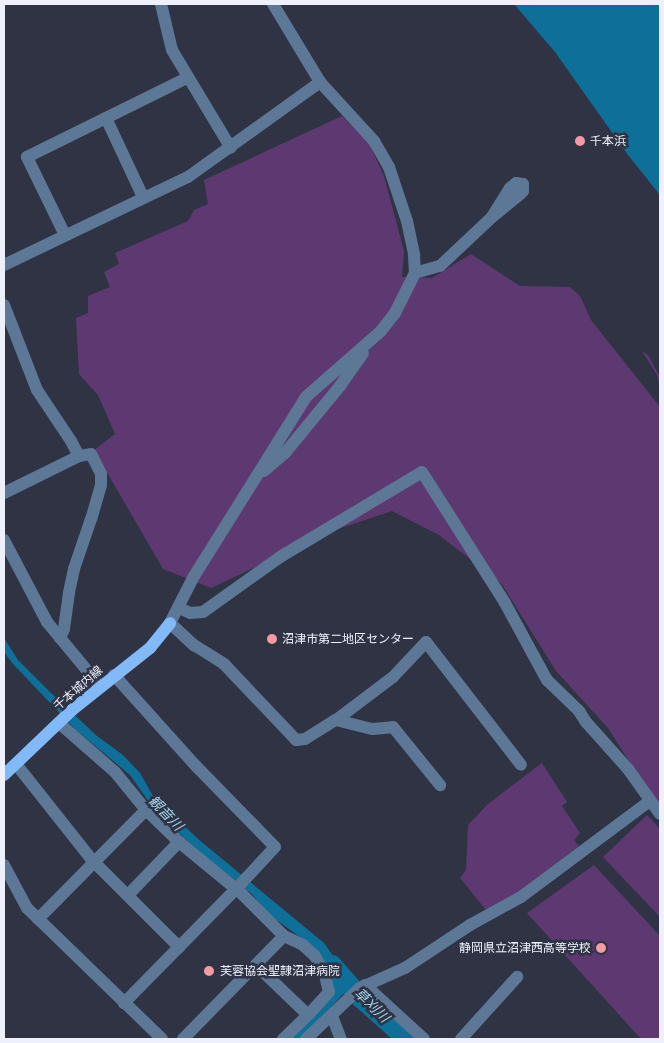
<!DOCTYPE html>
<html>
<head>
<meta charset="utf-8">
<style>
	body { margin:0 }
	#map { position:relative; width:664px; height:1043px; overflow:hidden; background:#2f3344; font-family:"Noto Sans","Noto Sans JP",sans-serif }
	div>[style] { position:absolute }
	.green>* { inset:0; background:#5e3971 }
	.water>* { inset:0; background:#0e7098 }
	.river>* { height:20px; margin:-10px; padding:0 10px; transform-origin:10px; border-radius:10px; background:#0e7098 }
	.minor>* { height:12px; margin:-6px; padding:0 6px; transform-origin:6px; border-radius:6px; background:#5d7796 }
	.major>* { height:12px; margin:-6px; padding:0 6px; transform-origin:6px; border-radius:6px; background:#82b9f9 }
	.dots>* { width:14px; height:14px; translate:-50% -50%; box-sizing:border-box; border:2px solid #2f3344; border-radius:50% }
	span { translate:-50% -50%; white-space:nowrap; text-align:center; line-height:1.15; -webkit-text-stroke:5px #2f3344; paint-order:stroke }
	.poi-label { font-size:12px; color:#eef1fd }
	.left { translate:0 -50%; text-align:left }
	.right { translate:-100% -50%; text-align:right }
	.street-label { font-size:12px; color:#eef1fd }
	.water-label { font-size:14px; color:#a3d4ef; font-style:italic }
	.frame { position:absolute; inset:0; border:5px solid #eef1fd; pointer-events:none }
</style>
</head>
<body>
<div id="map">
	<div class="green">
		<i style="clip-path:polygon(342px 116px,369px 143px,384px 176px,404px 251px,402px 277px,432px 278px,471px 254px,520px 286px,570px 287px,580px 296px,591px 320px,660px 407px,660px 805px,652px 797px,608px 728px,556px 671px,501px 583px,439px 535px,392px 511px,329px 532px,211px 588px,163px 569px,94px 450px,115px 434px,98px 395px,79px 374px,76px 318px,88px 313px,88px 296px,110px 287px,104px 272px,119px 264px,115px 253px,188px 221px,194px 210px,208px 204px,204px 180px)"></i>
		<i style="clip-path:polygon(642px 351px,648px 355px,660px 377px,660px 388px,657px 375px)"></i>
		<i style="clip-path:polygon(542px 763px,567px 802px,562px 806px,580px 833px,574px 840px,579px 846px,513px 896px,486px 910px,460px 878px,466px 870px,468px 825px,488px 804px)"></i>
		<i style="clip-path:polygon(647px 815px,660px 829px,660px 917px,603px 857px)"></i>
		<i style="clip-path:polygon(594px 865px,660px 936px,660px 1039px,641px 1039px,527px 913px)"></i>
	</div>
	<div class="water">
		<i style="clip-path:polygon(514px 4px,660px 4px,660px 195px,628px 155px,555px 52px)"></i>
		<i style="clip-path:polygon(4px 638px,18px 660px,50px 692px,97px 736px,123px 755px,140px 773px,153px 796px,198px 839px,324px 943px,331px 953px,352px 982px,345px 992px,301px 1039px,288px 1039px,334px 991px,311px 945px,267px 913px,252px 894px,205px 857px,156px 812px,130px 775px,75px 729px,13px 664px,4px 652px)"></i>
	</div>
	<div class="river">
		<i style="left:332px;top:965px;width:44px;rotate:48.7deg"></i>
		<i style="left:361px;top:998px;width:62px;rotate:41.7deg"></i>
	</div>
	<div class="minor">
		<i style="left:161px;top:4px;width:47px;rotate:76.6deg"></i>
		<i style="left:172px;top:50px;width:114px;rotate:59deg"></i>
		<i style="left:273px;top:4px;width:91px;rotate:58.9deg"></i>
		<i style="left:320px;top:82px;width:80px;rotate:47.5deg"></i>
		<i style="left:374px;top:141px;width:30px;rotate:60deg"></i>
		<i style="left:389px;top:167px;width:57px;rotate:71.6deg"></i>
		<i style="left:407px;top:221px;width:35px;rotate:78deg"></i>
		<i style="left:414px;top:255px;width:18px;rotate:87deg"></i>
		<i style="left:415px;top:273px;width:45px;rotate:116.6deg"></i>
		<i style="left:395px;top:313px;width:23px;rotate:128deg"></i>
		<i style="left:381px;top:331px;width:100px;rotate:138.7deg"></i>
		<i style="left:306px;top:397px;width:211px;rotate:122deg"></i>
		<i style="left:194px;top:576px;width:53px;rotate:117.1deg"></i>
		<i style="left:170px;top:623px;width:33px;rotate:43deg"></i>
		<i style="left:194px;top:645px;width:36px;rotate:32deg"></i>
		<i style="left:224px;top:664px;width:105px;rotate:46.5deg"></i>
		<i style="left:296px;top:740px;width:9px;rotate:-6deg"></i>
		<i style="left:305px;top:739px;width:36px;rotate:-32deg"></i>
		<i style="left:336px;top:720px;width:71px;rotate:-37deg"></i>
		<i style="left:393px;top:677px;width:48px;rotate:-46.7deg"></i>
		<i style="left:426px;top:642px;width:155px;rotate:52.3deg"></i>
		<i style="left:106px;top:118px;width:87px;rotate:64.9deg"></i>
		<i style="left:65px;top:235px;width:87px;rotate:-116deg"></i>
		<i style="left:27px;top:157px;width:178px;rotate:-26.3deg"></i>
		<i style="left:4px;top:265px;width:204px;rotate:-25.6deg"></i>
		<i style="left:188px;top:177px;width:163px;rotate:-35.7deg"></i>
		<i style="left:415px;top:273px;width:26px;rotate:-16deg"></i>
		<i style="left:440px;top:266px;width:71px;rotate:-43.3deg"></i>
		<i style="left:492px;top:217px;width:36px;rotate:-39deg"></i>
		<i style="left:520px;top:194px;width:4px;rotate:-45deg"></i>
		<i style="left:523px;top:191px;width:7px;rotate:-90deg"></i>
		<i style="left:523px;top:184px;width:7px;rotate:-172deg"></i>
		<i style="left:516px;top:183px;width:8px;rotate:140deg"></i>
		<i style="left:510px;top:188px;width:34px;rotate:122deg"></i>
		<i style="left:4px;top:305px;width:91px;rotate:68.8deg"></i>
		<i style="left:37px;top:390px;width:61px;rotate:56.3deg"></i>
		<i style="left:71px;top:441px;width:17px;rotate:62deg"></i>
		<i style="left:264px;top:471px;width:28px;rotate:-41deg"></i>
		<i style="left:285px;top:453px;width:87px;rotate:-50.6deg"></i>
		<i style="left:340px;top:386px;width:40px;rotate:-55.1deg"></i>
		<i style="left:4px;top:493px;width:84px;rotate:-26.3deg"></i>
		<i style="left:79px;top:456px;width:12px;rotate:-9deg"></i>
		<i style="left:91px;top:454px;width:22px;rotate:63deg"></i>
		<i style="left:101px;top:474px;width:11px;rotate:90deg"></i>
		<i style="left:101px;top:485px;width:35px;rotate:106deg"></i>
		<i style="left:91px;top:519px;width:53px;rotate:108.8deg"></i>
		<i style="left:74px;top:569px;width:25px;rotate:102deg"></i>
		<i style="left:69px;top:593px;width:36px;rotate:98deg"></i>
		<i style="left:64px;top:629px;width:10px;rotate:114deg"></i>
		<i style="left:4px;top:540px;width:93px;rotate:62.3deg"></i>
		<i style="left:47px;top:622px;width:83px;rotate:50.4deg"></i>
		<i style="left:179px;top:608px;width:12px;rotate:24deg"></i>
		<i style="left:190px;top:613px;width:13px;rotate:-4deg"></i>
		<i style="left:203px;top:612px;width:95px;rotate:-35.5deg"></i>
		<i style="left:280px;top:557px;width:165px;rotate:-30.9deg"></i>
		<i style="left:422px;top:472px;width:155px;rotate:57.6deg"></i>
		<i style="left:505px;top:603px;width:88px;rotate:61.4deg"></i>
		<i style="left:547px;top:680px;width:45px;rotate:44.1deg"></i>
		<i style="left:579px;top:711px;width:13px;rotate:58deg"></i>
		<i style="left:586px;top:722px;width:63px;rotate:48.2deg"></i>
		<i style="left:628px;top:769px;width:55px;rotate:54.6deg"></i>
		<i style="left:114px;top:675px;width:122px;rotate:48deg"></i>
		<i style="left:196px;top:766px;width:113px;rotate:45.7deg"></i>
		<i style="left:275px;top:847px;width:57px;rotate:132.9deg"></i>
		<i style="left:236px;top:889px;width:160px;rotate:134.5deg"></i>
		<i style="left:336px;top:720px;width:37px;rotate:14deg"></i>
		<i style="left:372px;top:729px;width:21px;rotate:-5deg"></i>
		<i style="left:393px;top:727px;width:75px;rotate:51deg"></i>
		<i style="left:59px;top:723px;width:74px;rotate:41.2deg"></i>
		<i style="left:115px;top:772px;width:49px;rotate:50.8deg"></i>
		<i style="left:146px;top:810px;width:46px;rotate:44.1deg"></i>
		<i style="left:179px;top:842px;width:82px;rotate:39.5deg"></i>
		<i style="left:242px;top:894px;width:59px;rotate:45deg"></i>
		<i style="left:284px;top:936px;width:21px;rotate:25deg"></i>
		<i style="left:303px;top:945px;width:16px;rotate:43deg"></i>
		<i style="left:315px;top:956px;width:21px;rotate:62deg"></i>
		<i style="left:325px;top:975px;width:17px;rotate:77deg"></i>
		<i style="left:329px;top:992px;width:31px;rotate:132deg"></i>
		<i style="left:308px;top:1015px;width:35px;rotate:136deg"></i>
		<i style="left:16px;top:764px;width:124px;rotate:51.6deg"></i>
		<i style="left:93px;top:861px;width:122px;rotate:45deg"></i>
		<i style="left:4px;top:865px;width:49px;rotate:61.9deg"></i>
		<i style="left:27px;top:908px;width:188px;rotate:44.1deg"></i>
		<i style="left:128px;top:895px;width:74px;rotate:-46.1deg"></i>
		<i style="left:38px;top:919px;width:153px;rotate:-45.3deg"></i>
		<i style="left:256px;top:965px;width:72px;rotate:43.9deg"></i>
		<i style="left:365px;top:985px;width:80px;rotate:42.5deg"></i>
		<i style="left:332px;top:1016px;width:25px;rotate:69deg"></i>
		<i style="left:183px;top:1039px;width:144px;rotate:-45.6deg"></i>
		<i style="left:306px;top:1039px;width:74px;rotate:-43.4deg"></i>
		<i style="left:360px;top:988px;width:49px;rotate:-24deg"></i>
		<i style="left:405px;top:968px;width:78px;rotate:-33.5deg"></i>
		<i style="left:470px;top:925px;width:58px;rotate:-28.8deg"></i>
		<i style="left:521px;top:897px;width:161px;rotate:-36.7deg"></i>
		<i style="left:461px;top:1039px;width:84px;rotate:-47.9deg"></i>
	</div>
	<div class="major">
		<i style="left:4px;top:775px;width:94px;rotate:-43.7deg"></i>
		<i style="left:72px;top:710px;width:100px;rotate:-38.5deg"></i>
		<i style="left:150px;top:648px;width:32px;rotate:-51deg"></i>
	</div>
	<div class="dots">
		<i style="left:580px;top:141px;background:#f49aa2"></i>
		<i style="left:272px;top:639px;background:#f49aa2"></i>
		<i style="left:601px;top:948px;background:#f49aa2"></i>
		<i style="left:209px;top:971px;background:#f49aa2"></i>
	</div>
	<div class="poi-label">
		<span class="left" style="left:590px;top:141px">千本浜</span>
		<span class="left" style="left:282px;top:639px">沼津市第二地区センター</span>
		<span class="right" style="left:591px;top:948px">静岡県立沼津西高等学校</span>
		<span class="left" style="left:220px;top:971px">芙蓉協会聖隷沼津病院</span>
	</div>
	<div class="street-label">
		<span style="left:78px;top:688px;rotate:-41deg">千本城内線</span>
	</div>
	<div class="water-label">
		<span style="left:166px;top:813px;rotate:46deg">観音川</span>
		<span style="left:372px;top:1005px;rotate:44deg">草刈川</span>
	</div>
	<div class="frame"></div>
</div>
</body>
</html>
